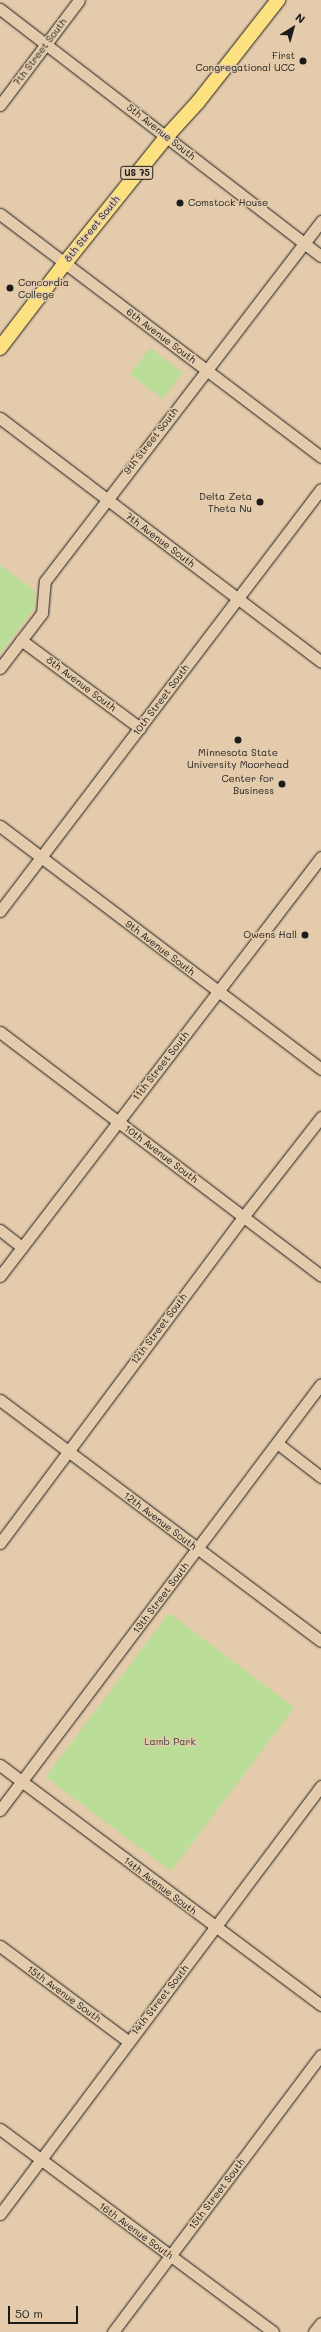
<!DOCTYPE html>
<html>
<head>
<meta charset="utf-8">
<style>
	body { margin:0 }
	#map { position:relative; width:321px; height:2332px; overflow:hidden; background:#e3cbab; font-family:Mali,sans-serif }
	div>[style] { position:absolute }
	.green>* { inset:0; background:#badd97; transform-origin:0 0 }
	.roads { filter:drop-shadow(0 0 1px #1c1c1c) drop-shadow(0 0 1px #1c1c1c) }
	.minor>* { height:11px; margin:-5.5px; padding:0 5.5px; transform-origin:5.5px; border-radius:5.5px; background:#e3cbab }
	.major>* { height:14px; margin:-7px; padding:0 7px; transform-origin:7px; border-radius:7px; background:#fde080 }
	.dots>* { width:11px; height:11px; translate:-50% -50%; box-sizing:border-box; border:2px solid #e3cbab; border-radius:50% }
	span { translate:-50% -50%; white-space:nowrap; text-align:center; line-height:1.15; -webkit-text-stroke:3px #e3cbab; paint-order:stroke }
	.shield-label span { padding:1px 3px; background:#e3cbab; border:1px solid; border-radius:3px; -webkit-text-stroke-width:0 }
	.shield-label { font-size:9px; color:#1c1c1c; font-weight:700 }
	.street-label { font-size:10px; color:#1c1c1c }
	.poi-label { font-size:10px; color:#1c1c1c }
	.right { translate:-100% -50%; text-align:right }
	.left { translate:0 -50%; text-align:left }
	.park-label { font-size:10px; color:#3c4335 }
	.north { position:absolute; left:273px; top:8px; width:40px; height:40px; -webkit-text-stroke:3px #e3cbab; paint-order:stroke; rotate:37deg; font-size:11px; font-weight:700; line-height:16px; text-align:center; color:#1c1c1c }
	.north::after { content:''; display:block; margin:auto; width:14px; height:18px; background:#1c1c1c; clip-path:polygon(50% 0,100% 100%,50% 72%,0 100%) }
	.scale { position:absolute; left:8px; top:2306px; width:70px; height:18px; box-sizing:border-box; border:2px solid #1c1c1c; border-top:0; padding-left:5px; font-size:12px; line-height:14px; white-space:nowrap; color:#1c1c1c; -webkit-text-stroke:3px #e3cbab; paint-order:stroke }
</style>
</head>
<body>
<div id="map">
	<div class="green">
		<i style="left:150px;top:348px;width:41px;height:33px;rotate:37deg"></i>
		<i style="clip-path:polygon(0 565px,34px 590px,35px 607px,0 654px)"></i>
		<i style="left:169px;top:1613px;width:157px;height:205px;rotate:37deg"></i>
	</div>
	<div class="roads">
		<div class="minor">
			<i style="left:0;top:9px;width:405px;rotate:37.6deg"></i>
			<i style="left:0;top:105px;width:131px;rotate:-53deg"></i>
			<i style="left:0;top:214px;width:403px;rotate:37.1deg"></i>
			<i style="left:0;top:418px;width:403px;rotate:37.2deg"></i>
			<i style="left:21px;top:640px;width:148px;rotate:36.5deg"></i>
			<i style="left:0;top:668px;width:69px;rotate:-52.6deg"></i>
			<i style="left:42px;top:613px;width:32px;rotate:-85deg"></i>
			<i style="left:45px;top:581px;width:454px;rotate:-52.5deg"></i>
			<i style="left:0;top:826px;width:403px;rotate:37.1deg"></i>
			<i style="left:0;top:911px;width:530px;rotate:-52.74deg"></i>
			<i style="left:0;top:1032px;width:403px;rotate:37.2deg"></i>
			<i style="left:0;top:1230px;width:28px;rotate:38deg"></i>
			<i style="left:0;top:1276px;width:528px;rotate:-52.54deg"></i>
			<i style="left:0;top:1400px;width:401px;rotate:36.9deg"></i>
			<i style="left:277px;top:1443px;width:56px;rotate:37.7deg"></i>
			<i style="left:0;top:1543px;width:407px;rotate:-53.3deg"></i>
			<i style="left:243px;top:1217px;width:127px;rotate:-52deg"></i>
			<i style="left:0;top:1765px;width:401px;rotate:36.8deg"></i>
			<i style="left:0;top:1810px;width:533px;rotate:-53deg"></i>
			<i style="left:0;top:1946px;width:159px;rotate:36.6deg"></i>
			<i style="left:0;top:2129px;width:340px;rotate:36.6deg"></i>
			<i style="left:0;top:2214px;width:535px;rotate:-53.13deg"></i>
			<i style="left:113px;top:2332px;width:346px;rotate:-53.1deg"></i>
			<i style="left:314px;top:2332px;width:11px;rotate:-52deg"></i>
		</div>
		<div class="major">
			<i style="left:0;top:348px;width:107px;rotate:-52.6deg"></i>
			<i style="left:65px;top:263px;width:163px;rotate:-51.2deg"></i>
			<i style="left:167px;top:136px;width:46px;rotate:-47.6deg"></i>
			<i style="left:198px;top:102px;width:130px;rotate:-51.9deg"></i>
		</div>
	</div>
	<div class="dots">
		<i style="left:303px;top:61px;background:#1c1c1c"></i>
		<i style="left:180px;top:203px;background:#1c1c1c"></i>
		<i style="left:10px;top:288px;background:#1c1c1c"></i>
		<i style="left:260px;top:502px;background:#1c1c1c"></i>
		<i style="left:238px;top:740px;background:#1c1c1c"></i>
		<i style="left:282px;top:784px;background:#1c1c1c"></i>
		<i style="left:305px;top:935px;background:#1c1c1c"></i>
	</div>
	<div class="shield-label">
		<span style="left:137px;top:173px">US 75</span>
	</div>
	<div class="street-label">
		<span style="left:40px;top:52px;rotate:-53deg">7th Street South</span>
		<span style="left:161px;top:132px;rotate:38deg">5th Avenue South</span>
		<span style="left:92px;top:229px;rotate:-51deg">8th Street South</span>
		<span style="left:161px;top:336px;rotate:37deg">6th Avenue South</span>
		<span style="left:151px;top:441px;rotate:-52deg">9th Street South</span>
		<span style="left:160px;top:540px;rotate:37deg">7th Avenue South</span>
		<span style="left:81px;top:684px;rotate:37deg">8th Avenue South</span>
		<span style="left:161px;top:700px;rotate:-53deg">10th Street South</span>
		<span style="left:160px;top:948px;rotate:37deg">9th Avenue South</span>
		<span style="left:161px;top:1066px;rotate:-52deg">11th Street South</span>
		<span style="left:161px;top:1154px;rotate:37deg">10th Avenue South</span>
		<span style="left:159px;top:1329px;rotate:-53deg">12th Street South</span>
		<span style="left:160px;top:1521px;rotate:37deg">12th Avenue South</span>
		<span style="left:161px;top:1598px;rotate:-53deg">13th Street South</span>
		<span style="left:160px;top:1886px;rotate:37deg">14th Avenue South</span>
		<span style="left:64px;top:1994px;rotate:36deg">15th Avenue South</span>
		<span style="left:160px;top:2000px;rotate:-52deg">14th Street South</span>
		<span style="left:217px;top:2194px;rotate:-53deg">15th Street South</span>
		<span style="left:136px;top:2231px;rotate:36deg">16th Avenue South</span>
	</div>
	<div class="poi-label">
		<span class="right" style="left:295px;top:61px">First<br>Congregational UCC</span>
		<span class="left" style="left:188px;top:203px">Comstock House</span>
		<span class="left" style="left:18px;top:288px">Concordia<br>College</span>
		<span class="right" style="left:252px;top:502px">Delta Zeta<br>Theta Nu</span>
		<span style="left:238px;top:758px">Minnesota State<br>University Moorhead</span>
		<span class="right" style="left:274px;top:784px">Center for<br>Business</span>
		<span class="right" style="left:297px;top:935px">Owens Hall</span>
	</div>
	<div class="park-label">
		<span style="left:170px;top:1742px">Lamb Park</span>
	</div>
	<div class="north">N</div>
	<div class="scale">50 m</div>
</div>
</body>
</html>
